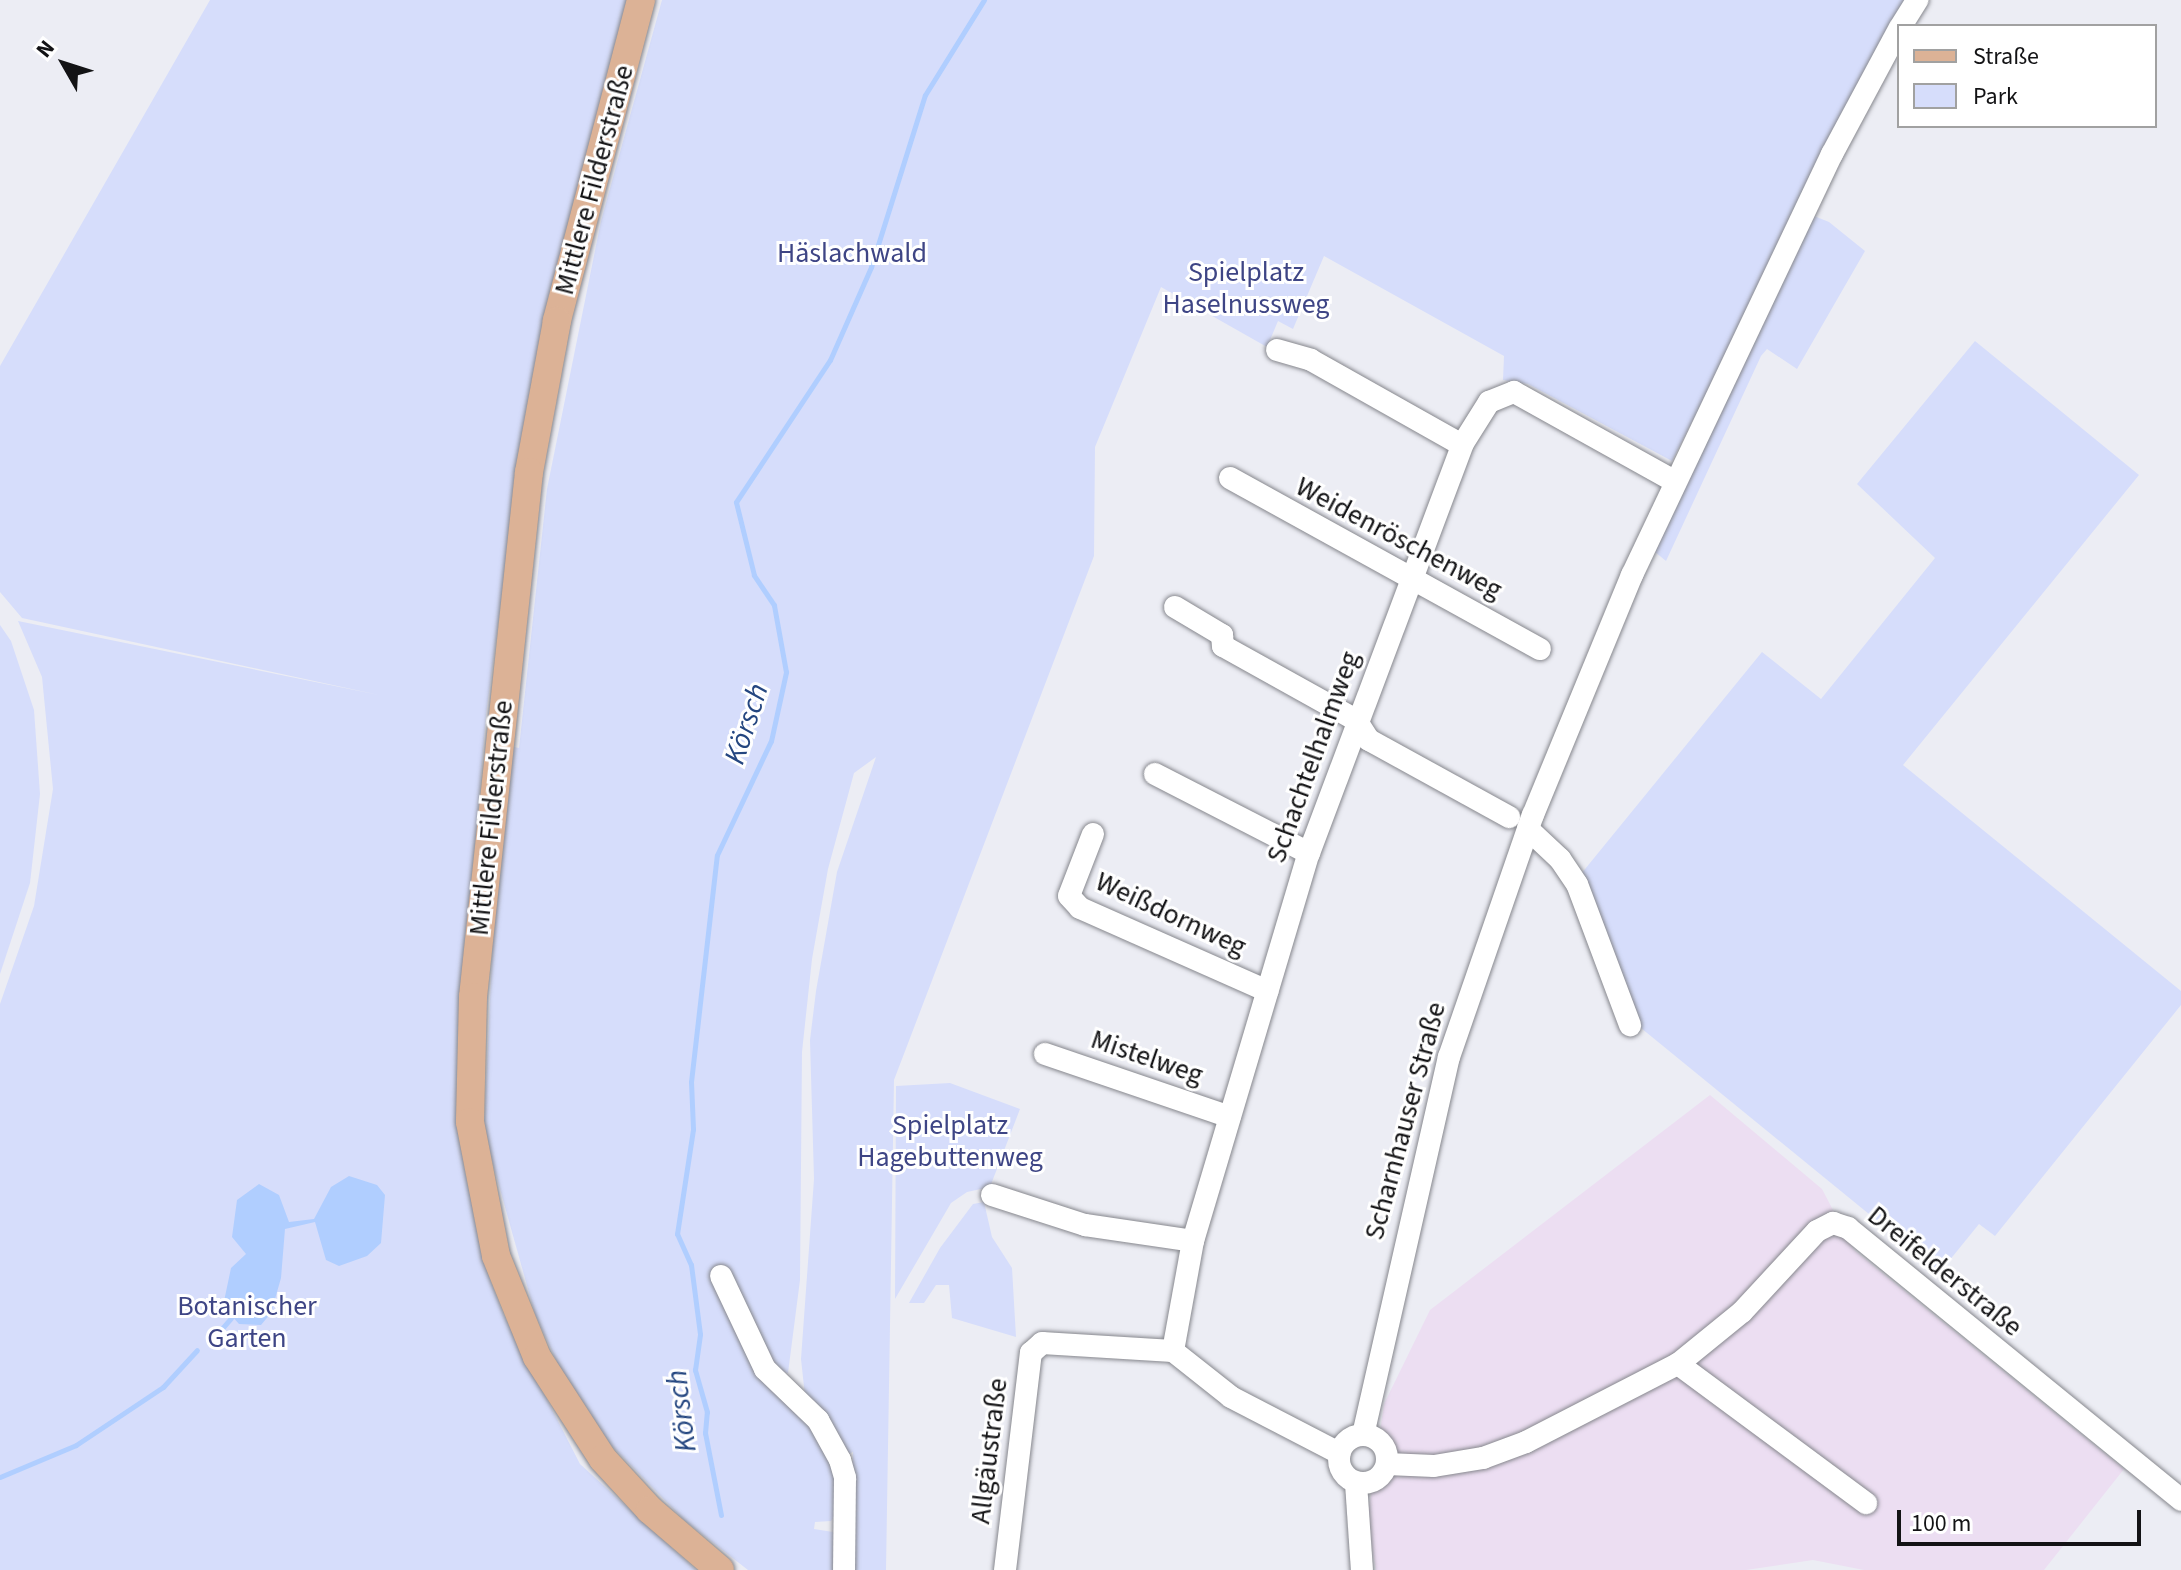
<!DOCTYPE html>
<html>
<head>
<meta charset="utf-8">
<style>
	body { margin:0 }
	#map { position:relative; width:2181px; height:1570px; overflow:hidden; background:#ecedf4; font-family:"Source Sans 3",sans-serif }
	div>[style] { position:absolute }
	.commercial>* { inset:0; background:#ecdef2 }
	.green>* { inset:0; background:#d6ddfb }
	.water>* { inset:0; background:#b0ceff }
	.stream>* { height:5px; margin:-2.5px; padding:0 2.5px; transform-origin:2.5px; border-radius:2.5px; background:#b0ceff }
	.roads { filter:drop-shadow(0 0 2px #86878d) drop-shadow(0 0 2px #86878d) }
	.minor>* { height:22px; margin:-11px; padding:0 11px; transform-origin:11px; border-radius:11px; background:#fff }
	.minor>.ring { margin:-11px; padding:0; box-sizing:content-box; background:none; border:22px solid #fff; border-radius:50% }
	.major>* { height:28px; margin:-14px; padding:0 14px; transform-origin:14px; border-radius:14px; background:#dcb296 }
	span { translate:-50% -50%; white-space:nowrap; text-align:center; line-height:1.15; -webkit-text-stroke:6px #fff; paint-order:stroke }
	.street-label { font-size:28px; color:#131315 }
	.park-label { font-size:28px; color:#3e4585 }
	.water-label { font-size:30px; color:#244680; font-style:italic }
	.legend { position:absolute; left:1897px; top:24px; width:260px; height:104px; box-sizing:border-box; background:#fff; border:2px solid #a1a1a1; margin:0; padding:10px 14px; list-style:none; font-size:24px; color:#131315 }
	.legend li { display:flex; align-items:center; gap:16px; height:40px }
	.legend b { width:40px; border:2px solid #a1a1a1 }
	.north { position:absolute; left:24px; top:24px; width:80px; height:80px; -webkit-text-stroke:6px #fff; paint-order:stroke; rotate:309deg; font-size:22px; font-weight:700; line-height:32px; text-align:center; color:#131315 }
	.north::after { content:''; display:block; margin:auto; width:28px; height:36px; background:#131315; clip-path:polygon(50% 0,100% 100%,50% 72%,0 100%) }
	.scale { position:absolute; left:1897px; top:1510px; width:244px; height:36px; box-sizing:border-box; border:4px solid #131315; border-top:0; padding-left:10px; font-size:24px; line-height:28px; white-space:nowrap; color:#131315; -webkit-text-stroke:6px #fff; paint-order:stroke }
</style>
</head>
<body>
<div id="map">
	<div class="commercial">
		<i style="clip-path:polygon(1710px 1095px,1822px 1189px,1854px 1250px,2124px 1469px,2044px 1570px,1864px 1570px,1813px 1560px,1746px 1570px,1376px 1570px,1367px 1521px,1384px 1404px,1430px 1310px)"></i>
	</div>
	<div class="green">
		<i style="clip-path:polygon(210px 0,628px 0,514px 503px,486px 715px,457px 1062px,465px 1173px,490px 1280px,504px 1316px,580px 1464px,696px 1570px,0 1570px,0 1004px,34px 906px,53px 789px,42px 677px,18px 621px,379px 695px,22px 618px,0 592px,0 366px)"></i>
		<i style="clip-path:polygon(662px 0,1908px 0,1672px 461px,1528px 384px,1503px 380px,1504px 356px,1324px 256px,1293px 329px,1278px 321px,1267px 347px,1161px 287px,1095px 447px,1094px 556px,894px 1080px,886px 1570px,847px 1570px,853px 1452px,843px 1456px,805px 1396px,801px 1359px,814px 1179px,810px 1040px,816px 991px,837px 872px,876px 757px,854px 773px,828px 869px,812px 959px,802px 1052px,800px 1280px,788px 1373px,773px 1370px,833px 1461px,841px 1509px,831px 1521px,815px 1522px,814px 1529px,833px 1532px,840px 1553px,837px 1570px,748px 1570px,684px 1520px,610px 1444px,563px 1375px,535px 1314px,484px 1132px,493px 933px,509px 746px,519px 748px,547px 489px,601px 221px)"></i>
		<i style="clip-path:polygon(1814px 216px,1829px 222px,1865px 251px,1797px 369px,1767px 349px,1761px 356px,1666px 561px,1655px 552px)"></i>
		<i style="clip-path:polygon(1975px 341px,2139px 475px,1903px 765px,2181px 991px,2181px 1005px,1995px 1236px,1979px 1224px,1940px 1272px,1641px 1028px,1581px 874px,1762px 652px,1821px 699px,1935px 558px,1857px 484px)"></i>
		<i style="clip-path:polygon(0 625px,11px 641px,34px 710px,40px 794px,30px 883px,0 974px)"></i>
		<i style="clip-path:polygon(950px 1083px,1020px 1109px,990px 1187px,967px 1192px,951px 1203px,895px 1299px,896px 1086px)"></i>
		<i style="clip-path:polygon(984px 1202px,992px 1237px,1012px 1268px,1016px 1337px,952px 1318px,949px 1285px,936px 1285px,924px 1303px,909px 1303px,940px 1248px,973px 1204px)"></i>
	</div>
	<div class="water">
		<i style="clip-path:polygon(349px 1176px,377px 1185px,385px 1195px,381px 1243px,367px 1256px,339px 1266px,326px 1260px,315px 1222px,285px 1229px,281px 1278px,271px 1313px,261px 1325px,239px 1324px,223px 1306px,231px 1268px,246px 1254px,232px 1237px,237px 1200px,259px 1184px,279px 1195px,289px 1222px,314px 1219px,331px 1187px)"></i>
	</div>
	<div class="stream">
		<i style="left:218px;top:1333px;width:20px;rotate:-49deg"></i>
		<i style="left:0;top:1477px;width:82px;rotate:-22.8deg"></i>
		<i style="left:76px;top:1445px;width:105px;rotate:-33.7deg"></i>
		<i style="left:163px;top:1387px;width:50px;rotate:-47.4deg"></i>
		<i style="left:721px;top:1515px;width:84px;rotate:-101deg"></i>
		<i style="left:705px;top:1433px;width:21px;rotate:-85deg"></i>
		<i style="left:707px;top:1412px;width:44px;rotate:-105.9deg"></i>
		<i style="left:695px;top:1370px;width:36px;rotate:-82deg"></i>
		<i style="left:700px;top:1334px;width:70px;rotate:-97.4deg"></i>
		<i style="left:691px;top:1265px;width:34px;rotate:-114deg"></i>
		<i style="left:677px;top:1234px;width:106px;rotate:-81.3deg"></i>
		<i style="left:693px;top:1129px;width:47px;rotate:-92.4deg"></i>
		<i style="left:691px;top:1082px;width:228px;rotate:-83.5deg"></i>
		<i style="left:717px;top:855px;width:126px;rotate:-64.7deg"></i>
		<i style="left:771px;top:741px;width:71px;rotate:-77.7deg"></i>
		<i style="left:786px;top:672px;width:68px;rotate:-100.2deg"></i>
		<i style="left:774px;top:605px;width:36px;rotate:-124deg"></i>
		<i style="left:754px;top:575px;width:75px;rotate:-103.9deg"></i>
		<i style="left:736px;top:502px;width:170px;rotate:-56.5deg"></i>
		<i style="left:830px;top:360px;width:102px;rotate:-66.2deg"></i>
		<i style="left:871px;top:267px;width:180px;rotate:-72.6deg"></i>
		<i style="left:925px;top:95px;width:112px;rotate:-58.2deg"></i>
	</div>
	<div class="roads">
		<div class="minor">
			<i style="left:1901px;top:26px;width:31px;rotate:-58deg"></i>
			<i style="left:1277px;top:350px;width:35px;rotate:16deg"></i>
			<i style="left:1311px;top:360px;width:173px;rotate:29.4deg"></i>
			<i style="left:1230px;top:478px;width:354px;rotate:28.9deg"></i>
			<i style="left:1175px;top:607px;width:55px;rotate:30.8deg"></i>
			<i style="left:1222px;top:635px;width:11px;rotate:85deg"></i>
			<i style="left:1223px;top:646px;width:152px;rotate:29.1deg"></i>
			<i style="left:1356px;top:720px;width:24px;rotate:57deg"></i>
			<i style="left:1369px;top:740px;width:160px;rotate:28.8deg"></i>
			<i style="left:1155px;top:774px;width:173px;rotate:27.2deg"></i>
			<i style="left:1528px;top:829px;width:44px;rotate:43.2deg"></i>
			<i style="left:1560px;top:859px;width:30px;rotate:56deg"></i>
			<i style="left:1577px;top:884px;width:151px;rotate:69.4deg"></i>
			<i style="left:1093px;top:834px;width:66px;rotate:111.2deg"></i>
			<i style="left:1069px;top:896px;width:16px;rotate:47deg"></i>
			<i style="left:1080px;top:908px;width:205px;rotate:23.9deg"></i>
			<i style="left:1045px;top:1054px;width:195px;rotate:18.8deg"></i>
			<i style="left:992px;top:1195px;width:98px;rotate:17.9deg"></i>
			<i style="left:1085px;top:1225px;width:109px;rotate:8.4deg"></i>
			<i style="left:721px;top:1276px;width:103px;rotate:64.7deg"></i>
			<i style="left:765px;top:1369px;width:74px;rotate:43.9deg"></i>
			<i style="left:818px;top:1420px;width:46px;rotate:61.2deg"></i>
			<i style="left:840px;top:1460px;width:19px;rotate:74deg"></i>
			<i style="left:845px;top:1478px;width:92px;rotate:90.6deg"></i>
			<i style="left:1173px;top:1351px;width:112px;rotate:-79.7deg"></i>
			<i style="left:1193px;top:1241px;width:405px;rotate:-73.4deg"></i>
			<i style="left:1309px;top:853px;width:436px;rotate:-69.4deg"></i>
			<i style="left:1462px;top:445px;width:51px;rotate:-57.9deg"></i>
			<i style="left:1489px;top:402px;width:27px;rotate:-22deg"></i>
			<i style="left:1514px;top:392px;width:185px;rotate:29.1deg"></i>
			<i style="left:1678px;top:1364px;width:234px;rotate:36.5deg"></i>
			<i class="ring" style="left:1339px;top:1435px;width:26px;height:26px"></i>
			<i style="left:1363px;top:1435px;width:388px;rotate:-77.2deg"></i>
			<i style="left:1449px;top:1057px;width:256px;rotate:-70.9deg"></i>
			<i style="left:1533px;top:815px;width:260px;rotate:-67.6deg"></i>
			<i style="left:1632px;top:575px;width:466px;rotate:-64.6deg"></i>
			<i style="left:1832px;top:154px;width:142px;rotate:-61.8deg"></i>
			<i style="left:1387px;top:1464px;width:47px;rotate:2.4deg"></i>
			<i style="left:1434px;top:1466px;width:50px;rotate:-9.3deg"></i>
			<i style="left:1483px;top:1458px;width:46px;rotate:-20.4deg"></i>
			<i style="left:1526px;top:1442px;width:171px;rotate:-27.2deg"></i>
			<i style="left:1678px;top:1364px;width:82px;rotate:-39.1deg"></i>
			<i style="left:1742px;top:1312px;width:110px;rotate:-47.2deg"></i>
			<i style="left:1817px;top:1231px;width:18px;rotate:-27deg"></i>
			<i style="left:1833px;top:1223px;width:16px;rotate:18deg"></i>
			<i style="left:1848px;top:1228px;width:430px;rotate:39.2deg"></i>
			<i style="left:1356px;top:1483px;width:87px;rotate:86.1deg"></i>
			<i style="left:1005px;top:1570px;width:219px;rotate:-83.2deg"></i>
			<i style="left:1031px;top:1353px;width:15px;rotate:-42deg"></i>
			<i style="left:1042px;top:1343px;width:131px;rotate:3.5deg"></i>
			<i style="left:1173px;top:1351px;width:74px;rotate:38.4deg"></i>
			<i style="left:1231px;top:1397px;width:122px;rotate:27.4deg"></i>
		</div>
		<div class="major">
			<i style="left:641px;top:0;width:332px;rotate:104.7deg"></i>
			<i style="left:557px;top:321px;width:154px;rotate:100.5deg"></i>
			<i style="left:529px;top:472px;width:528px;rotate:96.09deg"></i>
			<i style="left:473px;top:997px;width:125px;rotate:91.4deg"></i>
			<i style="left:470px;top:1122px;width:136px;rotate:79deg"></i>
			<i style="left:496px;top:1256px;width:109px;rotate:67.9deg"></i>
			<i style="left:537px;top:1357px;width:121px;rotate:57.1deg"></i>
			<i style="left:603px;top:1459px;width:69px;rotate:47.3deg"></i>
			<i style="left:650px;top:1510px;width:92px;rotate:40.6deg"></i>
		</div>
	</div>
	<div class="street-label">
		<span style="left:594px;top:180px;rotate:-75deg">Mittlere Filderstraße</span>
		<span style="left:1399px;top:538px;rotate:28deg">Weidenröschenweg</span>
		<span style="left:1313px;top:757px;rotate:-70deg">Schachtelhalmweg</span>
		<span style="left:491px;top:818px;rotate:-84deg">Mittlere Filderstraße</span>
		<span style="left:1171px;top:914px;rotate:25deg">Weißdornweg</span>
		<span style="left:1147px;top:1057px;rotate:19deg">Mistelweg</span>
		<span style="left:1405px;top:1121px;rotate:-75deg">Scharnhauser Straße</span>
		<span style="left:1945px;top:1271px;rotate:39deg">Dreifelderstraße</span>
		<span style="left:989px;top:1451px;rotate:-83deg">Allgäustraße</span>
	</div>
	<div class="park-label">
		<span style="left:852px;top:253px">Häslachwald</span>
		<span style="left:1246px;top:288px">Spielplatz<br>Haselnussweg</span>
		<span style="left:950px;top:1141px">Spielplatz<br>Hagebuttenweg</span>
		<span style="left:247px;top:1322px">Botanischer<br>Garten</span>
	</div>
	<div class="water-label">
		<span style="left:747px;top:724px;rotate:-72deg">Körsch</span>
		<span style="left:682px;top:1411px;rotate:-97deg">Körsch</span>
	</div>
	<ul class="legend">
	<li><b style="height:10px;background:#dcb296"></b>Straße</li>
	<li><b style="height:22px;background:#d6ddfb"></b>Park</li>
	</ul>
	<div class="north">N</div>
	<div class="scale">100 m</div>
</div>
</body>
</html>
